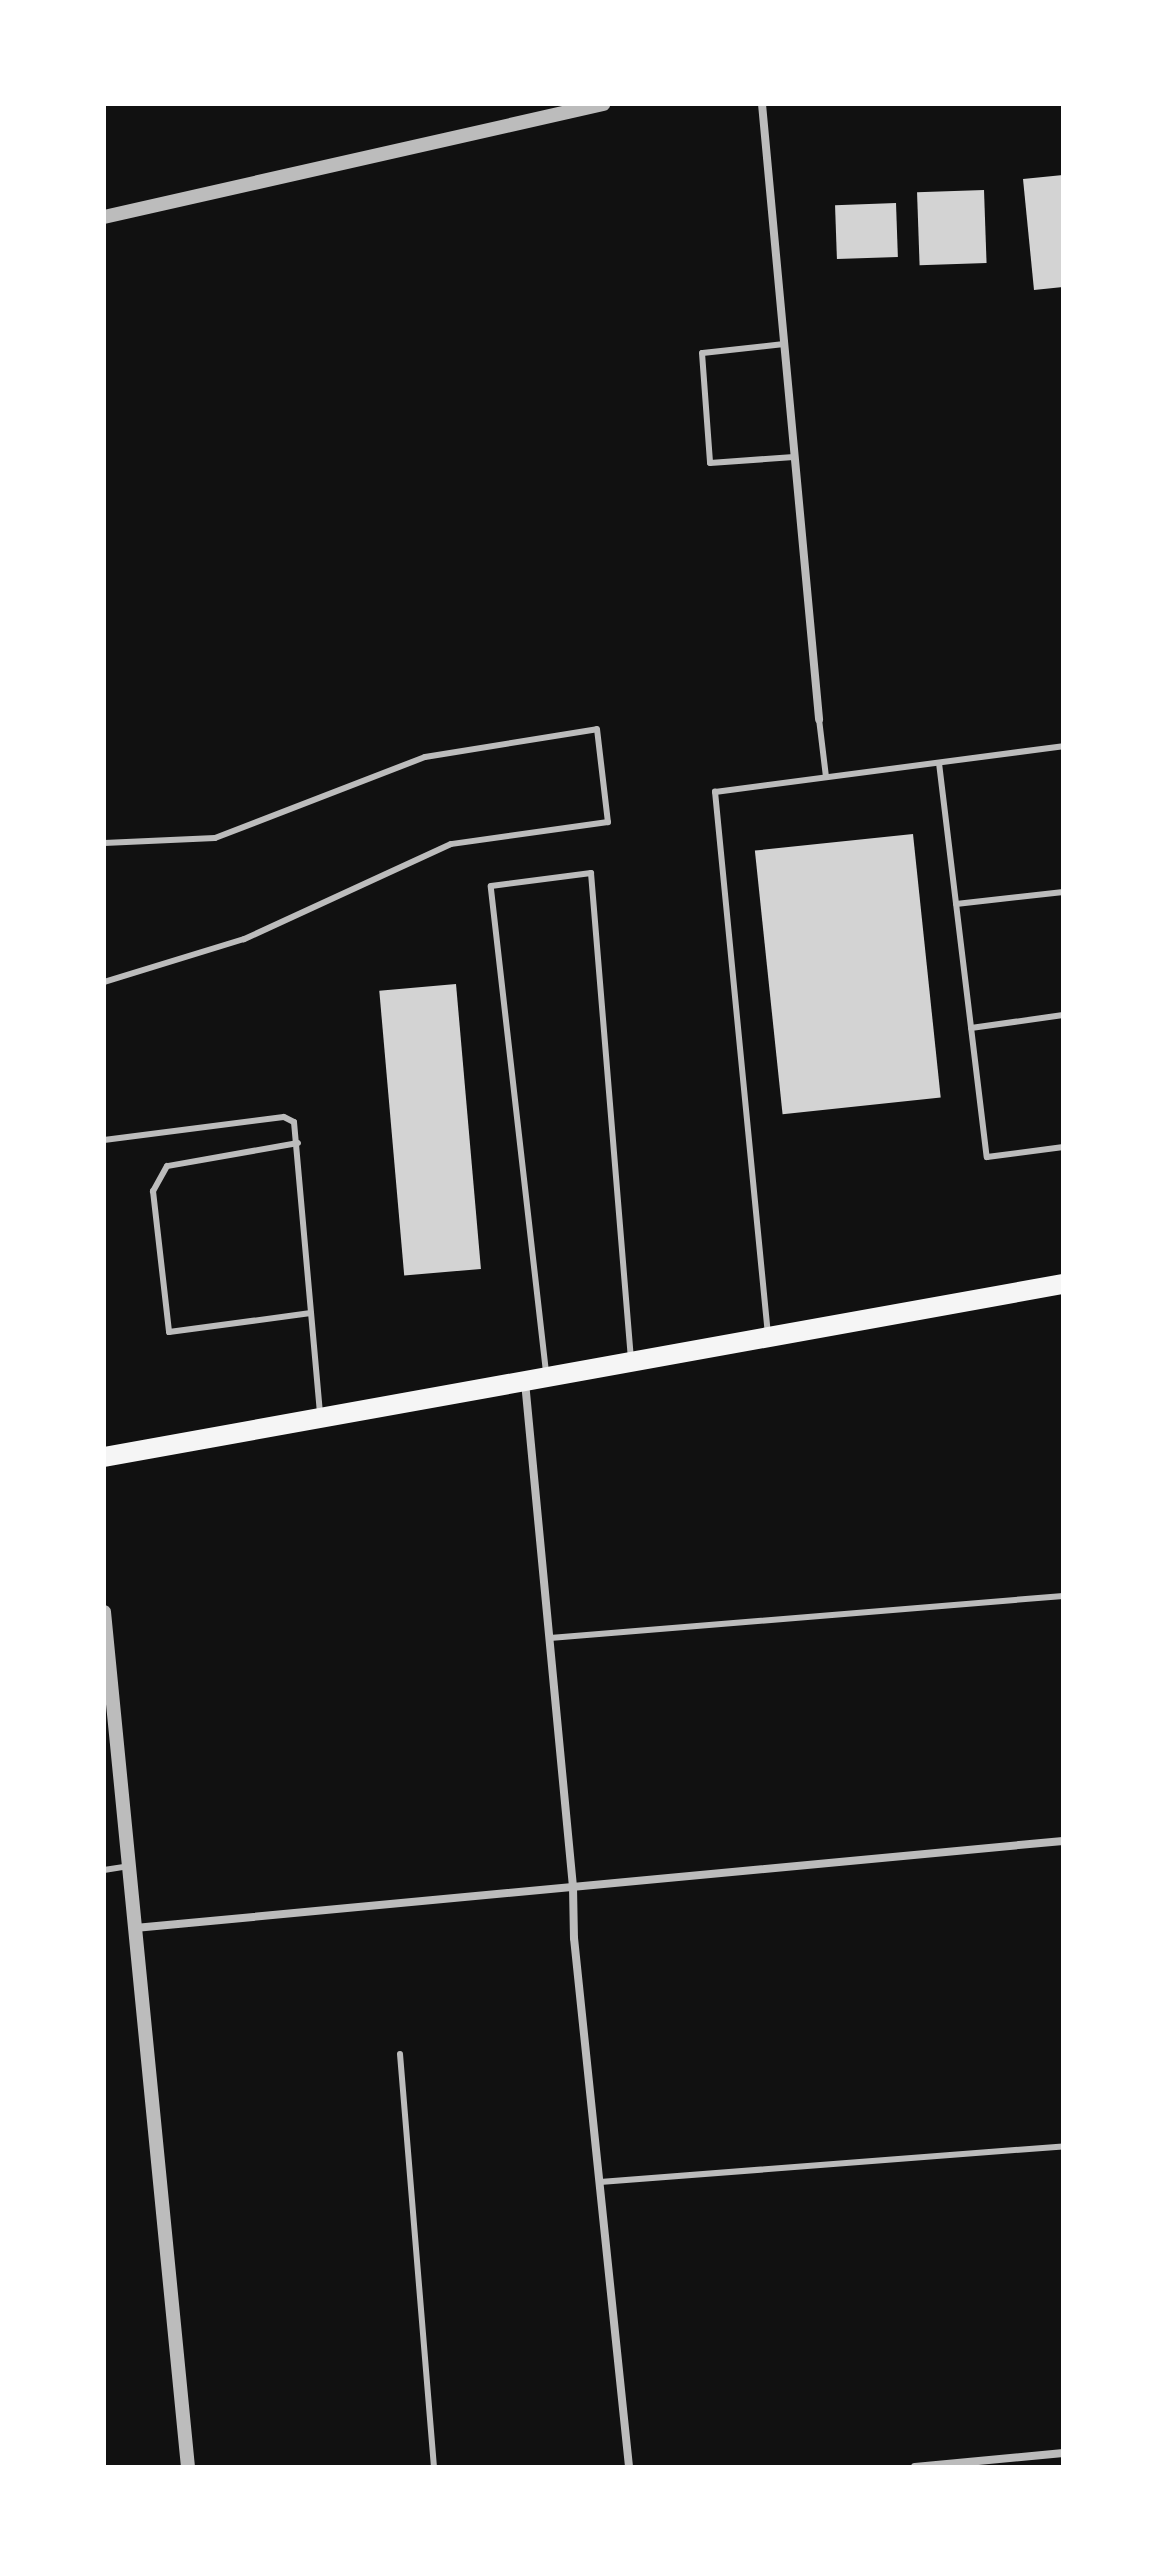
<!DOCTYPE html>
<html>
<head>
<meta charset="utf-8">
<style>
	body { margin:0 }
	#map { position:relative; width:1167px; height:2571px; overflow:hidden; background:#111; font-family:"Public Sans",sans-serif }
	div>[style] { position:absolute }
	.building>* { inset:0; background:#d3d3d3; transform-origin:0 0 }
	.service>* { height:6px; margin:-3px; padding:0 3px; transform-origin:3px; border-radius:3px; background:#bcbcbc }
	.minor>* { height:8px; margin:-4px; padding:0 4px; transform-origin:4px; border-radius:4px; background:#bcbcbc }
	.tertiary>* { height:14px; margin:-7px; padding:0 7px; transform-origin:7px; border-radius:7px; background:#bcbcbc }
	.primary>* { height:20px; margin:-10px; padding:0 10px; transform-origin:10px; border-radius:10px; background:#f5f5f5 }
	span { translate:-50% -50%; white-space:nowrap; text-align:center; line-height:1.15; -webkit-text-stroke:8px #fff; paint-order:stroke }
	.frame { position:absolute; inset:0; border:106px solid #fff; pointer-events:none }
</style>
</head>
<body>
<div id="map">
	<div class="building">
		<i style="clip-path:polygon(1063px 175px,1063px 287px,1034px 290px,1023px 179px)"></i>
		<i style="left:984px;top:190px;width:73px;height:67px;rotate:88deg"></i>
		<i style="left:896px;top:203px;width:54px;height:61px;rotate:88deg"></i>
		<i style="left:913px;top:834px;width:265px;height:159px;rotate:84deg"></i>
		<i style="left:456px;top:984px;width:286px;height:77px;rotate:85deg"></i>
	</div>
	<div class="service">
		<i style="left:784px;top:344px;width:82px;rotate:173.7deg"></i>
		<i style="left:702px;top:353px;width:110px;rotate:85.8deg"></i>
		<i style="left:710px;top:463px;width:84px;rotate:-4.1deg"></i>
		<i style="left:819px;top:719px;width:58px;rotate:83.1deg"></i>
		<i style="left:939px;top:763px;width:397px;rotate:83.1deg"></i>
		<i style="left:987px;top:1157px;width:77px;rotate:-7.5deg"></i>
		<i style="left:104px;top:843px;width:111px;rotate:-2.6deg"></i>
		<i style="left:215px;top:838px;width:225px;rotate:-21.1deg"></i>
		<i style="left:425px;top:757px;width:174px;rotate:-9.2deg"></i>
		<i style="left:597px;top:729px;width:94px;rotate:83.3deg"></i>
		<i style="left:608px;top:822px;width:159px;rotate:172deg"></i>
		<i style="left:451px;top:844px;width:228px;rotate:155.3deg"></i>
		<i style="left:244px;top:939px;width:146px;rotate:162.9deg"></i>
		<i style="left:956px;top:904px;width:108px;rotate:-6.4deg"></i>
		<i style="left:971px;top:1028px;width:93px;rotate:-8deg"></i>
		<i style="left:104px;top:1140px;width:181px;rotate:-7.3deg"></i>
		<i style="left:284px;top:1117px;width:11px;rotate:27deg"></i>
		<i style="left:294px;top:1122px;width:293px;rotate:84.9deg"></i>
		<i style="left:298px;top:1143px;width:133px;rotate:170deg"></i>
		<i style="left:167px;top:1166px;width:29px;rotate:119deg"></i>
		<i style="left:153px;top:1191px;width:142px;rotate:83.5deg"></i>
		<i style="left:169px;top:1332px;width:143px;rotate:-7.6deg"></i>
		<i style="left:768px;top:1335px;width:546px;rotate:-95.57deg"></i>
		<i style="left:715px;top:792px;width:351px;rotate:-7.5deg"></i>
		<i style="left:546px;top:1372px;width:489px;rotate:-96.5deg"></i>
		<i style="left:491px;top:886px;width:101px;rotate:-7.4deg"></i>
		<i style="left:591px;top:873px;width:487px;rotate:85.3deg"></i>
		<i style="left:550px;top:1638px;width:515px;rotate:-4.68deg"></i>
		<i style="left:104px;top:1870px;width:25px;rotate:-9deg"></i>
		<i style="left:400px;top:2054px;width:414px;rotate:85.3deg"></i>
		<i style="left:600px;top:2182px;width:464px;rotate:-4.4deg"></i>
	</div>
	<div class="minor">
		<i style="left:762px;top:104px;width:618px;rotate:84.7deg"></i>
		<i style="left:525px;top:1382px;width:507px;rotate:84.57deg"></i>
		<i style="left:573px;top:1887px;width:51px;rotate:88.9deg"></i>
		<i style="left:574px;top:1938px;width:532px;rotate:84.06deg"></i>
		<i style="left:135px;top:1928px;width:932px;rotate:-5.36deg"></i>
		<i style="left:915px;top:2467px;width:149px;rotate:-5.4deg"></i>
	</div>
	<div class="tertiary">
		<i style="left:104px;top:217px;width:512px;rotate:-12.76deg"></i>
		<i style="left:104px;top:1612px;width:859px;rotate:84.39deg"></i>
	</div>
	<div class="primary">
		<i style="left:104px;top:1457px;width:974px;rotate:-10.23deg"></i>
	</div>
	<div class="frame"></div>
</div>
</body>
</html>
